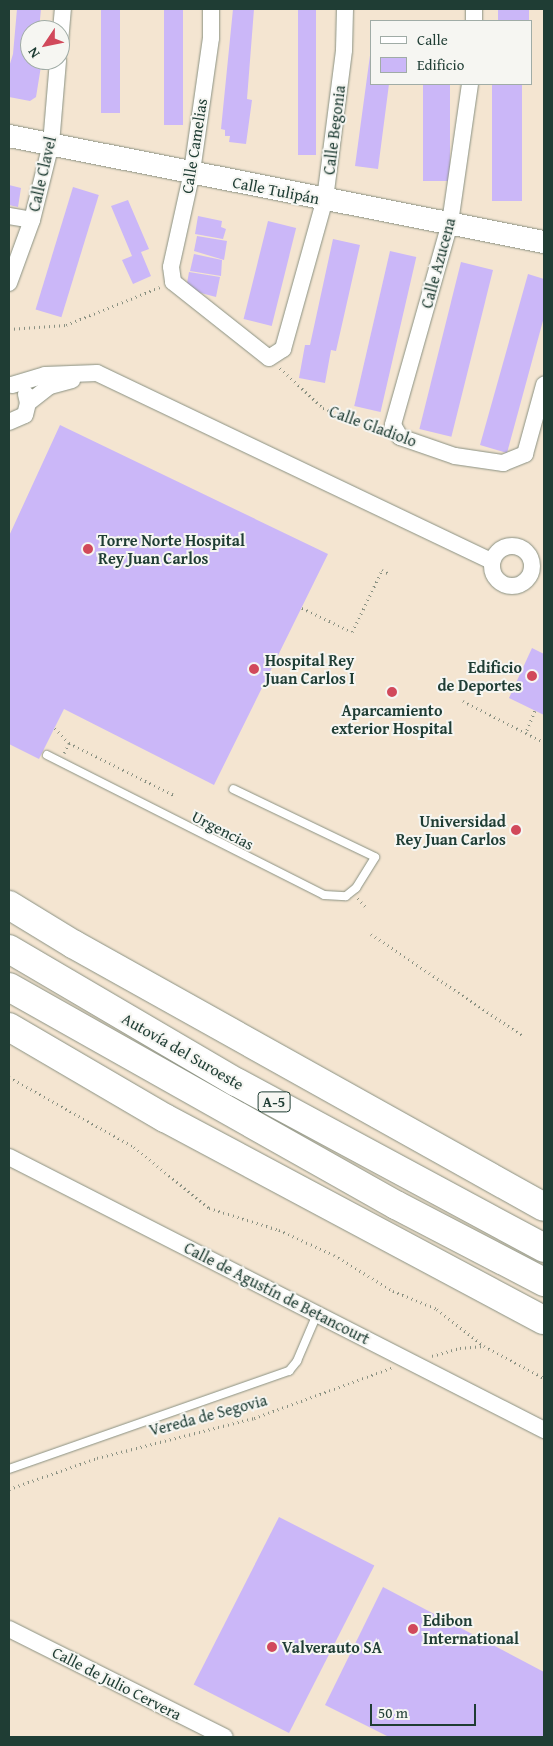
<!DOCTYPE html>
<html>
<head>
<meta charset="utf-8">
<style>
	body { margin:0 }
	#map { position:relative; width:553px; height:1746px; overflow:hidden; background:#f4e5d1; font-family:"Gentium Book Plus",serif }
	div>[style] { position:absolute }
	.building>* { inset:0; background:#cbb7f8; transform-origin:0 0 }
	.path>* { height:2.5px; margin-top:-1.25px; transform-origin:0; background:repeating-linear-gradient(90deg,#8a9182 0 1px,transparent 0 5px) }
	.roads { filter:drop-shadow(0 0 1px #8a9182) drop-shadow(0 0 1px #8a9182) }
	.lane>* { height:8px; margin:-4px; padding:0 4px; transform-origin:4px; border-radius:4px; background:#fff }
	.street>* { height:16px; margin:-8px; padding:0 8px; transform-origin:8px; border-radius:8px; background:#fff }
	.street>.ring { margin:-8px; padding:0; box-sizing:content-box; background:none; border:16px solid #fff; border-radius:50% }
	.secondary>* { height:22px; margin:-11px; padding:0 11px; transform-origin:11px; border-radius:11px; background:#fff }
	.highway>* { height:28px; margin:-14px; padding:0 14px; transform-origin:14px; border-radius:14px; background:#fff }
	.dots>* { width:14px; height:14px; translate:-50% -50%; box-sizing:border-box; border:2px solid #f6f6f2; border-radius:50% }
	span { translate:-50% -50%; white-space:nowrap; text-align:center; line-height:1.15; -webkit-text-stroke:4px #f6f6f2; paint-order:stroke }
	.shield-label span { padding:1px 4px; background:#f6f6f2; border:1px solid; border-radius:4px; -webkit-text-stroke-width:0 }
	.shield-label { font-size:15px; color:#1f3d34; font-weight:700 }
	.street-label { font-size:16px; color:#1f3d34 }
	.poi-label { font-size:16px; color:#1f3d34; font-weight:700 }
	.left { translate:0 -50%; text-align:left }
	.right { translate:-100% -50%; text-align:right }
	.frame { position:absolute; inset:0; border:10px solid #1f3d34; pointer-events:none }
	.legend { position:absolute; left:370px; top:20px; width:162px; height:65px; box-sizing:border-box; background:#f6f6f2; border:1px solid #a0aca6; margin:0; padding:6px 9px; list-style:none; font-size:15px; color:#1f3d34 }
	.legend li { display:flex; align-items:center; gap:10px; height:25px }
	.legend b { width:25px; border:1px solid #a0aca6 }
	.north { position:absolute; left:20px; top:20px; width:50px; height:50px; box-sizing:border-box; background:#f6f6f2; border:1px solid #a0aca6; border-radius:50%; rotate:236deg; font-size:14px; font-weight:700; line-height:20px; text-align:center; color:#1f3d34 }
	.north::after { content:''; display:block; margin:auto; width:18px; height:22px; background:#d1495b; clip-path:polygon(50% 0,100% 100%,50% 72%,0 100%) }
	.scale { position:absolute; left:370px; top:1704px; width:106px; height:22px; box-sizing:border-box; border:2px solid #1f3d34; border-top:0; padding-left:6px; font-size:15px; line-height:18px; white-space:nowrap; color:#1f3d34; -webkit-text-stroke:4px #f6f6f2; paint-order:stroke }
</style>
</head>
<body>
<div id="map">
	<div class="building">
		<i style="clip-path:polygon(17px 9px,41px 9px,39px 30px,30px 30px,30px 60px,42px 60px,36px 97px,30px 101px,9px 97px,9px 67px,13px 54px)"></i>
		<i style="left:101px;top:9px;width:19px;height:104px"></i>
		<i style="left:164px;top:9px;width:19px;height:116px"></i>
		<i style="clip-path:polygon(233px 9px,254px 9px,247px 99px,252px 100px,246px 144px,229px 142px,230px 136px,225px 136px,225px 130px,221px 129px)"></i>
		<i style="left:298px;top:9px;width:18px;height:146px"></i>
		<i style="left:498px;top:9px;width:31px;height:12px"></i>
		<i style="clip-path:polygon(371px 48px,372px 84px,389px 84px,378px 169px,355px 166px)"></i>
		<i style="left:423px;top:84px;width:27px;height:97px"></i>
		<i style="left:492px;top:84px;width:30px;height:117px"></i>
		<i style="clip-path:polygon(9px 185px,21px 188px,18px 207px,9px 205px)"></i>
		<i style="left:73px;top:187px;width:27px;height:128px;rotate:17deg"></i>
		<i style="clip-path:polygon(128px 200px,149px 249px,141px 252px,151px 276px,133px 284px,122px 260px,132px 256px,111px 206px)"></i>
		<i style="clip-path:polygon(198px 216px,222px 221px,221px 227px,226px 229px,223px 239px,195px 234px)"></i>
		<i style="left:268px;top:221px;width:29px;height:101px;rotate:14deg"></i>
		<i style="clip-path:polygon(197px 236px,227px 241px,224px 260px,194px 251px)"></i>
		<i style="clip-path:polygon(333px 239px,360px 245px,336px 351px,331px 350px,325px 383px,299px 378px,305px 345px,310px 345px)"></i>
		<i style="left:390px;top:251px;width:27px;height:159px;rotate:13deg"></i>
		<i style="clip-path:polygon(194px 254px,222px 260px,221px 276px,190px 271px)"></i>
		<i style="left:461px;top:262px;width:33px;height:172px;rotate:14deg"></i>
		<i style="clip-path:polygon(189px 272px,220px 277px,216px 297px,186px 289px)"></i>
		<i style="clip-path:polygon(528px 274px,544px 279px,544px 317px,507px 453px,480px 445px)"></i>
		<i style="clip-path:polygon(60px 425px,328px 554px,214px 785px,64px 709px,39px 759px,9px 744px,9px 536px)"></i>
		<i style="clip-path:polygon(532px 648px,544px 654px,544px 715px,509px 698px)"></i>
		<i style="left:279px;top:1517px;width:107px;height:188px;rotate:27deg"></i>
		<i style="clip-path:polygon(383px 1587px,544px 1672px,544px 1737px,389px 1737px,325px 1705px)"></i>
	</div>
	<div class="path">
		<i style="left:9px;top:329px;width:57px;rotate:-4deg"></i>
		<i style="left:66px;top:325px;width:101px;rotate:-22deg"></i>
		<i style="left:280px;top:368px;width:59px;rotate:42.9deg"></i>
		<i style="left:323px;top:408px;width:59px;rotate:20.9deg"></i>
		<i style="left:302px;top:608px;width:55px;rotate:25.6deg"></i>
		<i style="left:352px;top:632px;width:69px;rotate:-64.2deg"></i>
		<i style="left:382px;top:570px;width:9px;rotate:27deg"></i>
		<i style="left:463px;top:701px;width:71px;rotate:26.9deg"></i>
		<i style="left:535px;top:711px;width:24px;rotate:112deg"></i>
		<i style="left:526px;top:733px;width:20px;rotate:27deg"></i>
		<i style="left:55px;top:728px;width:21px;rotate:47deg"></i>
		<i style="left:64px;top:753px;width:11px;rotate:-63deg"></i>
		<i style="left:69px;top:743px;width:119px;rotate:26.4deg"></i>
		<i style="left:358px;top:898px;width:11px;rotate:49deg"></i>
		<i style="left:371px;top:934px;width:182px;rotate:33.8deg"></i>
		<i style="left:9px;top:1077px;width:143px;rotate:29.2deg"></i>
		<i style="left:134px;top:1147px;width:97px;rotate:39.1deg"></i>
		<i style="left:209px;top:1208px;width:73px;rotate:17.4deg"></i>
		<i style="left:279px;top:1230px;width:60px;rotate:24.4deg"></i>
		<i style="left:334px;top:1255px;width:69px;rotate:31.4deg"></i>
		<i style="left:393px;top:1291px;width:48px;rotate:22.2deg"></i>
		<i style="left:437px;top:1309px;width:60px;rotate:38.2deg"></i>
		<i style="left:432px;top:1356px;width:29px;rotate:-16deg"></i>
		<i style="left:460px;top:1348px;width:24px;rotate:-5deg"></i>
		<i style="left:484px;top:1346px;width:68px;rotate:28.1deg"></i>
		<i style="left:9px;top:1489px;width:93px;rotate:-19.4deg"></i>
		<i style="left:97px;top:1458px;width:162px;rotate:-14.3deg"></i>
		<i style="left:254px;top:1418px;width:146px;rotate:-20.1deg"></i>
	</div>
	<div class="roads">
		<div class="lane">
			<i style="left:47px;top:755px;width:310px;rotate:26.8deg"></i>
			<i style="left:324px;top:895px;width:22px;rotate:3deg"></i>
			<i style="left:346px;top:896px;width:13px;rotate:-39deg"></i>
			<i style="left:356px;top:888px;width:36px;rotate:-58deg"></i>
			<i style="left:375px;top:857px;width:157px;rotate:-154.4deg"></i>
			<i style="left:9px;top:1469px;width:297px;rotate:-19.3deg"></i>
			<i style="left:289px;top:1371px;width:13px;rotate:-51deg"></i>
			<i style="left:297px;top:1361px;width:51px;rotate:-66.9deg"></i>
		</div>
		<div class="street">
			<i style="left:211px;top:9px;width:29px;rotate:90deg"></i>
			<i style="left:211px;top:38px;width:135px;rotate:98.1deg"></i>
			<i style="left:192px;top:172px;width:97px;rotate:102.5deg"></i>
			<i style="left:171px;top:267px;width:15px;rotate:82deg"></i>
			<i style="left:173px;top:282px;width:122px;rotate:38.4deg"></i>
			<i style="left:269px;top:358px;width:17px;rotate:-33deg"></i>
			<i style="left:283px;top:349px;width:156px;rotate:-74.4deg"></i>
			<i style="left:325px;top:199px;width:150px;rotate:-82.7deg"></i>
			<i style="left:344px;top:50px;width:41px;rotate:-88.6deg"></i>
			<i style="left:474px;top:21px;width:12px;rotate:-90deg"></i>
			<i style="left:60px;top:42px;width:33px;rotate:-85deg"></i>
			<i style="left:470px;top:84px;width:140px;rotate:98.2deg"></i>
			<i style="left:450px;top:223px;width:210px;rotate:105.8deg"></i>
			<i style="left:393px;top:425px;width:14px;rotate:60deg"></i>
			<i style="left:400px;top:437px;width:58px;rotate:19.1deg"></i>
			<i style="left:455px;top:456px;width:49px;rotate:8.3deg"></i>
			<i style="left:503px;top:463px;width:24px;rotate:-22deg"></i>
			<i style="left:525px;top:454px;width:72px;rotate:-74.6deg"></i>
			<i style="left:9px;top:216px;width:23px;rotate:10deg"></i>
			<i style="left:9px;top:283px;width:67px;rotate:-69.9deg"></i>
			<i style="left:32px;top:220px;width:78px;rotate:-76deg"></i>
			<i style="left:51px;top:144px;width:84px;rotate:-85.2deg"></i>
			<i style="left:12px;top:385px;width:34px;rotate:-17deg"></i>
			<i style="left:45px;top:375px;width:52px;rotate:-2.2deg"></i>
			<i style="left:97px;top:373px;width:437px;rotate:25.5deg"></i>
			<i style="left:28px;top:403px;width:28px;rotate:-38deg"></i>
			<i style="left:50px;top:386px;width:23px;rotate:-15deg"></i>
			<i style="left:9px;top:422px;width:17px;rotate:-24deg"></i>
			<i style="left:25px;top:415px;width:12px;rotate:-76deg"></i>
			<i style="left:28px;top:403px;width:9px;rotate:-103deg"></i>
			<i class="ring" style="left:492px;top:546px;width:24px;height:24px"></i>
			<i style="left:9px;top:1157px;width:601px;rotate:27.03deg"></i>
			<i style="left:9px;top:1629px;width:241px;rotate:26.6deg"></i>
		</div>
		<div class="secondary">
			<i style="left:9px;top:136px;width:545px;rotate:11.21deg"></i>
		</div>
		<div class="highway">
			<i style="left:9px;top:905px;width:75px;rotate:31.4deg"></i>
			<i style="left:73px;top:944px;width:539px;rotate:29.18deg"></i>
			<i style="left:9px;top:949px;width:263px;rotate:30.4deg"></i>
			<i style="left:236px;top:1082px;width:350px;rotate:28.3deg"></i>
			<i style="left:9px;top:987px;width:444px;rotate:29.4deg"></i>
			<i style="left:396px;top:1205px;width:167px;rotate:27.5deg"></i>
			<i style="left:9px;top:1027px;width:181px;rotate:30.3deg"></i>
			<i style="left:165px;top:1118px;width:429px;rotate:28.1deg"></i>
		</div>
	</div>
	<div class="dots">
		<i style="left:88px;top:549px;background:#d1495b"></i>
		<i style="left:254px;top:669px;background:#d1495b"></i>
		<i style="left:532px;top:676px;background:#d1495b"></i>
		<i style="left:392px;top:692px;background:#d1495b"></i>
		<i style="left:516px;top:830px;background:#d1495b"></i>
		<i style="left:413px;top:1629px;background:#d1495b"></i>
		<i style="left:272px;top:1647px;background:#d1495b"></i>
	</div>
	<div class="shield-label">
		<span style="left:274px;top:1102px">A-5</span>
	</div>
	<div class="street-label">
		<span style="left:334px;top:130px;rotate:-83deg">Calle Begonia</span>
		<span style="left:194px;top:146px;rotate:-81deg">Calle Camelias</span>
		<span style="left:42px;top:174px;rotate:-77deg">Calle Clavel</span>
		<span style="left:276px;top:190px;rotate:11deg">Calle Tulipán</span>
		<span style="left:438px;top:263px;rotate:-75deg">Calle Azucena</span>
		<span style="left:373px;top:426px;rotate:20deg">Calle Gladiolo</span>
		<span style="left:223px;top:830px;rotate:27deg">Urgencias</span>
		<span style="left:183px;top:1051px;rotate:30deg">Autovía del Suroeste</span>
		<span style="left:277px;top:1293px;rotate:27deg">Calle de Agustín de Betancourt</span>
		<span style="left:208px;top:1415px;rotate:-15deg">Vereda de Segovia</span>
		<span style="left:117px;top:1683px;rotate:27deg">Calle de Julio Cervera</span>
	</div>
	<div class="poi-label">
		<span class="left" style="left:98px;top:549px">Torre Norte Hospital<br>Rey Juan Carlos</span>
		<span class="left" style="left:265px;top:669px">Hospital Rey<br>Juan Carlos I</span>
		<span class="right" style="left:522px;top:676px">Edificio<br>de Deportes</span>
		<span style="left:392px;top:719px">Aparcamiento<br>exterior Hospital</span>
		<span class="right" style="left:506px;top:830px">Universidad<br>Rey Juan Carlos</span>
		<span class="left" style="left:423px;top:1629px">Edibon<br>International</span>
		<span class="left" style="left:282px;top:1647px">Valverauto SA</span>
	</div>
	<div class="frame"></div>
	<ul class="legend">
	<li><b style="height:6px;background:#fff"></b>Calle</li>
	<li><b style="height:14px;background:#cbb7f8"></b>Edificio</li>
	</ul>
	<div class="north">N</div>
	<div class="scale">50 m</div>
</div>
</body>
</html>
